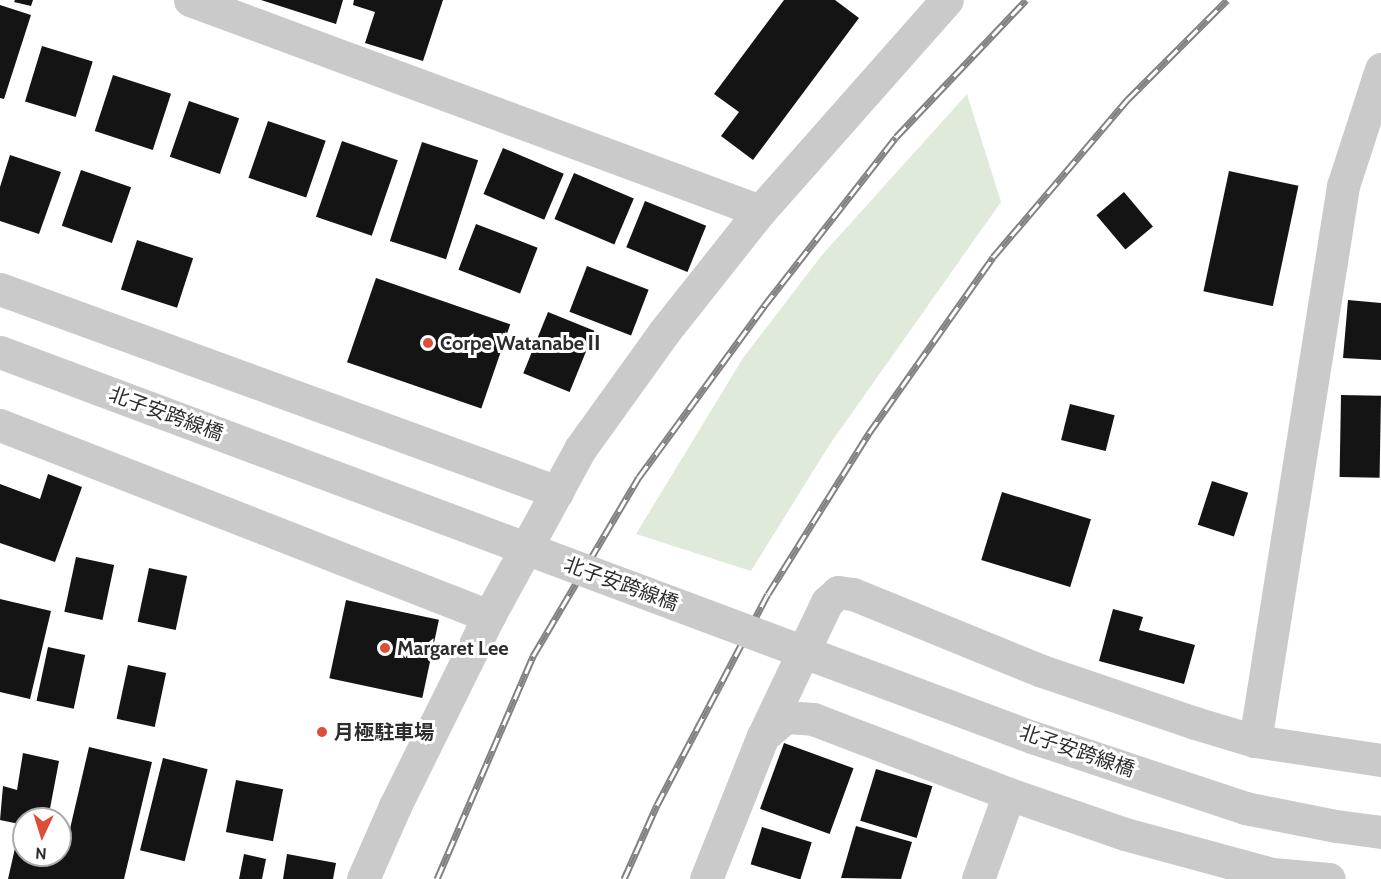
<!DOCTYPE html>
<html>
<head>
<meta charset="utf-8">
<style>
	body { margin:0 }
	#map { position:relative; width:1381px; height:879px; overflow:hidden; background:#fff; font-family:Cabin,"Noto Sans JP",sans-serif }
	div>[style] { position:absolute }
	.green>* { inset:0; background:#e0eadb }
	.building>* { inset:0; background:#141414; transform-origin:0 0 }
	.minor>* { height:33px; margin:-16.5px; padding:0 16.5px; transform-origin:16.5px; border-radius:16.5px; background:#cacaca }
	.tertiary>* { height:33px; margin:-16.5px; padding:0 16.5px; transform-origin:16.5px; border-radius:16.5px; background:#cacaca }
	.rail>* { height:7px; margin-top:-3.5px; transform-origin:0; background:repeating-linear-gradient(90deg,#fff 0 14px,#828282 0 28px); box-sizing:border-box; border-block:2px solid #828282 }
	.tertiary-bridge>* { height:33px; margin:-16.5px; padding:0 16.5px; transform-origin:16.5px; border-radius:16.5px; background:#cacaca }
	.dots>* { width:16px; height:16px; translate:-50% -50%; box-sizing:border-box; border:3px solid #fff; border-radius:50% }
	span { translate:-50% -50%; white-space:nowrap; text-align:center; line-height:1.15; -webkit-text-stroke:6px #fff; paint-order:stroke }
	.poi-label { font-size:20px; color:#2d2d2d; font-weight:700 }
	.left { translate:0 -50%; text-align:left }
	.street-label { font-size:20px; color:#2d2d2d }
	.north { position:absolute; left:12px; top:807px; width:60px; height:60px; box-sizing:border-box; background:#fff; border:2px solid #ababab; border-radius:50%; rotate:184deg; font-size:16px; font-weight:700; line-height:24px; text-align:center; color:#2d2d2d }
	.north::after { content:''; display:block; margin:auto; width:21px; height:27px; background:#dc4e36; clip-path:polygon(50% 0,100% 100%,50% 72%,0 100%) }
</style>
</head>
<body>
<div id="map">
	<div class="green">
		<i style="clip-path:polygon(967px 94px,1001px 202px,830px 444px,751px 571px,636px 534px,743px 358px,822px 255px)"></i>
	</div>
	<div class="building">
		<i style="clip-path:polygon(15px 0,33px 0,31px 6px,14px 2px)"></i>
		<i style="clip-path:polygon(261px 0,343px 0,336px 24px)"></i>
		<i style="clip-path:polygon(354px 0,443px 0,423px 61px,365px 43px,375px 12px,353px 5px)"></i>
		<i style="clip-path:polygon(784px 0,835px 0,859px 18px,753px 160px,721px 136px,739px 112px,714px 94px)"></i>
		<i style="clip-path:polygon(0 5px,31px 15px,4px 99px,0 98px)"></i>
		<i style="left:42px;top:46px;width:53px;height:58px;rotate:17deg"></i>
		<i style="left:113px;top:75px;width:61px;height:59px;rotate:18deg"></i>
		<i style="left:189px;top:101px;width:53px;height:59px;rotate:19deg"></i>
		<i style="left:268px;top:121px;width:61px;height:60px;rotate:19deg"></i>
		<i style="left:342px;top:141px;width:59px;height:80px;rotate:19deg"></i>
		<i style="left:422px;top:142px;width:59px;height:104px;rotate:18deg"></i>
		<i style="left:503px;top:148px;width:66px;height:50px;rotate:23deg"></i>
		<i style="clip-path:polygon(10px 155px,61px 172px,39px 234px,0 221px,0 187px)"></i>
		<i style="left:81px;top:170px;width:53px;height:59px;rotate:19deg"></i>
		<i style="left:1229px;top:171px;width:71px;height:123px;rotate:12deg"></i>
		<i style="left:574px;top:173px;width:65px;height:50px;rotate:23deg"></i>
		<i style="left:1124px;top:192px;width:45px;height:36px;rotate:50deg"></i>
		<i style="left:645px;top:201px;width:66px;height:50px;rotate:22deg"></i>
		<i style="left:476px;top:224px;width:66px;height:49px;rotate:21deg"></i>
		<i style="left:137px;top:240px;width:59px;height:52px;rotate:18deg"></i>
		<i style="left:587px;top:266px;width:66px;height:49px;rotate:21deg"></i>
		<i style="left:376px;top:278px;width:142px;height:89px;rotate:19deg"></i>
		<i style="clip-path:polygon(1348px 300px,1381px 303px,1381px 360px,1343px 358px)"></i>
		<i style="left:548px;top:312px;width:50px;height:66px;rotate:22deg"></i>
		<i style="left:1341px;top:395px;width:40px;height:82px;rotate:1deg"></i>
		<i style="left:1070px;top:404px;width:46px;height:37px;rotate:14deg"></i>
		<i style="clip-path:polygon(48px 474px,82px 487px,55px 562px,0 543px,0 484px,40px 499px)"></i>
		<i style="left:1212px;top:481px;width:38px;height:46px;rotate:18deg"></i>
		<i style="left:1002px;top:492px;width:93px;height:71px;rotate:17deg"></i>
		<i style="left:76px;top:557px;width:39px;height:56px;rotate:12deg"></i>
		<i style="left:149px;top:568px;width:39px;height:55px;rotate:12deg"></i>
		<i style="clip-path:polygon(0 599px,51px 611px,30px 699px,0 692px)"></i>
		<i style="left:346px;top:600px;width:95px;height:80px;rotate:12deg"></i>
		<i style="clip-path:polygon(1113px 609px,1143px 617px,1139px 630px,1195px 645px,1184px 684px,1099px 661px)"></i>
		<i style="left:48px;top:647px;width:38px;height:55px;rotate:12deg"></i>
		<i style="left:128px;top:665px;width:39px;height:55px;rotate:12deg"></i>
		<i style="left:784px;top:743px;width:74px;height:70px;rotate:20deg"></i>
		<i style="clip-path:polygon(89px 747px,152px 762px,124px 879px,8px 879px,18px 835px,24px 836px,24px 855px,60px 855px,60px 845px,66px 846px)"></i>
		<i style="clip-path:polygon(23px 753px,59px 761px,48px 819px,24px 819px,24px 825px,0 820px,3px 786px,17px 790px)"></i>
		<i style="left:163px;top:758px;width:46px;height:95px;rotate:14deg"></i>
		<i style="left:876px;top:769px;width:59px;height:54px;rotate:17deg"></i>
		<i style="left:236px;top:780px;width:48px;height:53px;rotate:11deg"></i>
		<i style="clip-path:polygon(856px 826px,912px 842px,901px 879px,841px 878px)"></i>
		<i style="left:762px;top:827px;width:52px;height:39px;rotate:17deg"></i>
		<i style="clip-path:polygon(244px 854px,266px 859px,262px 879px,239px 879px)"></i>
		<i style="clip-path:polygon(287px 854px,336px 863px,333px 879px,283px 879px)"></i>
	</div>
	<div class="minor">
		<i style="left:190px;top:0;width:608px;rotate:20.31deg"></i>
		<i style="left:1381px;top:69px;width:123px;rotate:108deg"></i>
		<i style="left:1343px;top:186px;width:562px;rotate:99.01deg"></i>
		<i style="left:1255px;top:741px;width:127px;rotate:8.6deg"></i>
		<i style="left:764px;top:734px;width:146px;rotate:-64.5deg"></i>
		<i style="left:827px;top:602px;width:15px;rotate:-42deg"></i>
		<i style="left:838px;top:592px;width:15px;rotate:8deg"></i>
		<i style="left:853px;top:594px;width:204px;rotate:22.2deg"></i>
		<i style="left:1042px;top:671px;width:162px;rotate:18.8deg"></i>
		<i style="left:1195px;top:723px;width:63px;rotate:16.7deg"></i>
		<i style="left:363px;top:879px;width:80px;rotate:-66.3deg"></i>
		<i style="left:395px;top:806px;width:212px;rotate:-63.7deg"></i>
		<i style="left:489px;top:616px;width:190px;rotate:-61.4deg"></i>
		<i style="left:580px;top:449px;width:144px;rotate:-54.3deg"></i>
		<i style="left:664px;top:332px;width:154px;rotate:-51.6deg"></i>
		<i style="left:760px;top:211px;width:282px;rotate:-48.5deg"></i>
		<i style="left:706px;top:879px;width:154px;rotate:-68.3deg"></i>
		<i style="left:763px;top:736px;width:30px;rotate:-40deg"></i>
		<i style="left:786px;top:717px;width:27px;rotate:4deg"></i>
		<i style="left:813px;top:719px;width:210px;rotate:20.9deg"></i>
		<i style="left:1009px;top:794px;width:123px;rotate:19deg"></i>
		<i style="left:1125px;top:834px;width:152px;rotate:15.2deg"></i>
		<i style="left:1272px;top:874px;width:57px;rotate:5deg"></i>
		<i style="left:978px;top:879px;width:90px;rotate:-70deg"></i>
	</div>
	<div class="tertiary">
		<i style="left:0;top:289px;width:593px;rotate:20.02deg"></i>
		<i style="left:0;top:425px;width:525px;rotate:21.34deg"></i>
		<i style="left:1245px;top:808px;width:93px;rotate:11.2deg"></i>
		<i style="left:1336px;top:826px;width:45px;rotate:7.6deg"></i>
	</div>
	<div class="rail">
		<i style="left:437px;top:879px;width:243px;rotate:-66.7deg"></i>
		<i style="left:533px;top:656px;width:208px;rotate:-59.4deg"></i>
		<i style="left:639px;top:477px;width:212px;rotate:-53.8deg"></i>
		<i style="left:764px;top:306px;width:214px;rotate:-52deg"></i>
		<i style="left:896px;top:137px;width:189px;rotate:-46.5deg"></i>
		<i style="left:624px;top:879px;width:81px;rotate:-66deg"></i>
		<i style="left:657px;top:805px;width:238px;rotate:-62.3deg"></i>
		<i style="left:768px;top:594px;width:190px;rotate:-57.9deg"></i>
		<i style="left:869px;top:433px;width:215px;rotate:-54.8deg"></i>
		<i style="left:993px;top:257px;width:208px;rotate:-49.5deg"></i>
		<i style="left:1128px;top:99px;width:140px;rotate:-45deg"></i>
	</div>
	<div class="tertiary-bridge">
		<i style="left:0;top:352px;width:1101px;rotate:20.46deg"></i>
		<i style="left:1032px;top:737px;width:225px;rotate:18.4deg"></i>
	</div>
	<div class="dots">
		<i style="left:428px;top:343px;background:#dc4e36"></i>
		<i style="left:385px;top:648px;background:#dc4e36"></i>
		<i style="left:322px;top:732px;background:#dc4e36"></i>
	</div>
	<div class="poi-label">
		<span class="left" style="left:440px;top:343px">Corpe WatanabeⅡ</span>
		<span class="left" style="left:397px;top:648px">Margaret Lee</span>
		<span class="left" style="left:334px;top:732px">月極駐車場</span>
	</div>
	<div class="street-label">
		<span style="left:166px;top:414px;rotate:20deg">北子安跨線橋</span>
		<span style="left:621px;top:584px;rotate:20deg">北子安跨線橋</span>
		<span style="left:1077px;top:751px;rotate:19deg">北子安跨線橋</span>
	</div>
	<div class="north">N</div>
</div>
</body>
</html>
